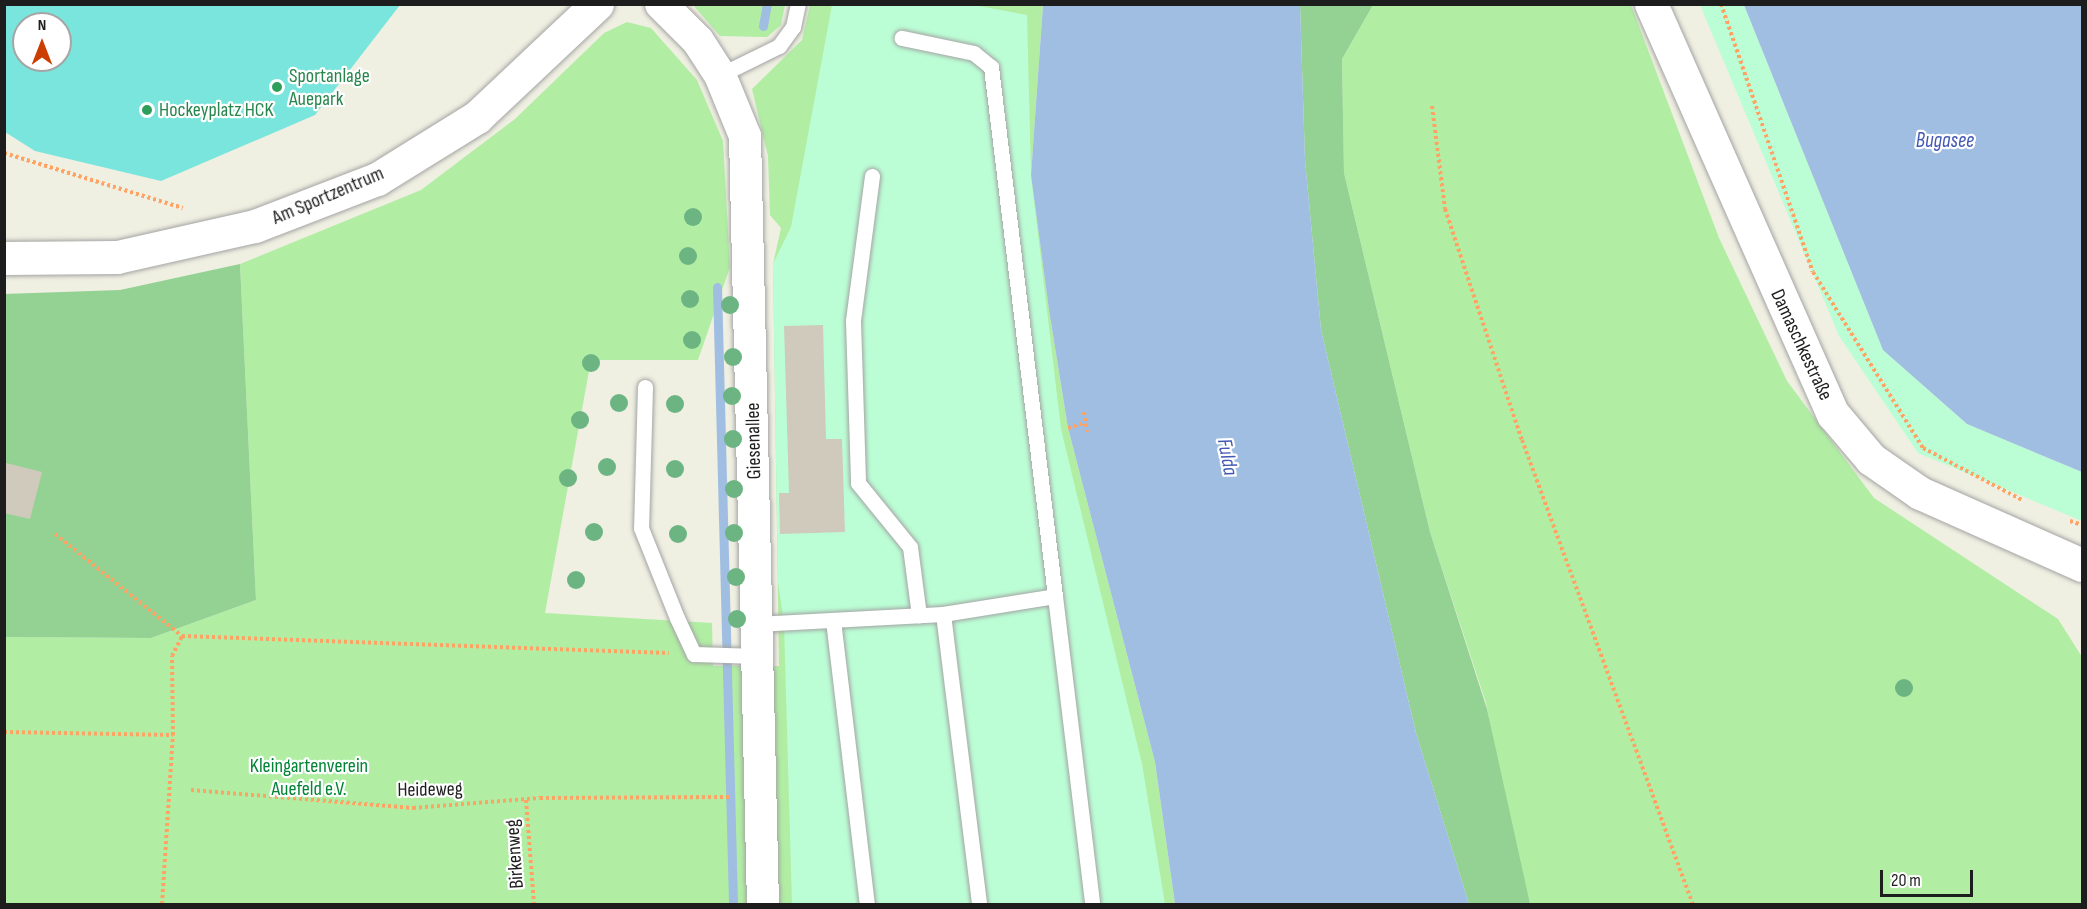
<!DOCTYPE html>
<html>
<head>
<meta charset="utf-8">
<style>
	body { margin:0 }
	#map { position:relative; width:2087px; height:909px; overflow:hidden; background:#efefe2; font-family:"Sofia Sans Condensed",sans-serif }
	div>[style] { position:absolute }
	.grass>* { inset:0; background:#b1eea4 }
	.forest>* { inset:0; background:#94d294 }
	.park>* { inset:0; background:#bbfed5 }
	.pitch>* { inset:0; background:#7ae5dd }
	.water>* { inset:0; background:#9fbee1 }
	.stream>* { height:9px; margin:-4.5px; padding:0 4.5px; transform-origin:4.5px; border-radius:4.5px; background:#9fbee1 }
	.building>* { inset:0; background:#cfcabb }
	.path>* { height:4px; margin-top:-2px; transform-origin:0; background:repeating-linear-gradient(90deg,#ffa364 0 3px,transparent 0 6px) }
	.roads { filter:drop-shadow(0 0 2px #a4a4a4) drop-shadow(0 0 2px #a4a4a4) }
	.service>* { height:15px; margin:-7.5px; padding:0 7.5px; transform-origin:7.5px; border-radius:7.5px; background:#fff }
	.minor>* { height:32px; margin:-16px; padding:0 16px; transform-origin:16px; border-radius:16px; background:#fff }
	.tertiary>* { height:33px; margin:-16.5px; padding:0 16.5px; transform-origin:16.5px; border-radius:16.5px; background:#fff }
	.trees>* { width:18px; height:18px; margin:-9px; border-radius:50%; background:#6db483 }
	.dots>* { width:16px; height:16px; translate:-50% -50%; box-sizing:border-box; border:3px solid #fff; border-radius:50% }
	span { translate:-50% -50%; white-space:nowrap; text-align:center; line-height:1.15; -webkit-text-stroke:4.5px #fff; paint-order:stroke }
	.leisure-label { font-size:20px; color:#27864d }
	.left { translate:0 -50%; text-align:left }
	.street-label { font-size:20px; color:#1d1d1d }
	.park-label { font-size:20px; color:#038435 }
	.water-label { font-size:21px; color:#4258b4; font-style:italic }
	.frame { position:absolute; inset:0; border:6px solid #1d1d1d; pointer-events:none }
	.north { position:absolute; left:12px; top:12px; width:60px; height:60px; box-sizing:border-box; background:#fff; border:2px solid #a5a5a5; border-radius:50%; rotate:0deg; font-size:16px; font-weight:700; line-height:24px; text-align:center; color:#1d1d1d }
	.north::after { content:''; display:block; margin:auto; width:21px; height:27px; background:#cb3e00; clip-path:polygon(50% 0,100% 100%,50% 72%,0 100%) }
	.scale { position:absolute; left:1880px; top:870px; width:93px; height:27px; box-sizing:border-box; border:3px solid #1d1d1d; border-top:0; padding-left:8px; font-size:18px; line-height:21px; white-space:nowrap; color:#1d1d1d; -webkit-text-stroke:4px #fff; paint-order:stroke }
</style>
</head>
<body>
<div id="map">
	<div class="grass">
		<i style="clip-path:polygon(693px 5px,785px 5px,781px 25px,767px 37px,720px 36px)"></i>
		<i style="clip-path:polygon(810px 5px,1043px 5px,1031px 175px,1049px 310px,1068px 428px,1155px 762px,1175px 904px,5px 904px,5px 637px,151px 638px,256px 600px,240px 264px,421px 190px,515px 119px,604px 33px,627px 22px,651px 28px,697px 80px,723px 141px,730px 267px,698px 360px,591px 360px,545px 613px,712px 623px,713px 666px,779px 666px,773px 264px,781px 228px,770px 215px,768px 156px,752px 89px,802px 40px)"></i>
		<i style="clip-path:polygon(1373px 5px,1631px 5px,1719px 238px,1787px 381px,1874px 498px,2058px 619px,2082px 657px,2082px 904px,1530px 904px,1520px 878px,1486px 703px,1430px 532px,1344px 173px,1342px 59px)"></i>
	</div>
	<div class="forest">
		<i style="clip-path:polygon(1300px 5px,1373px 5px,1342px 59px,1344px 173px,1430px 532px,1487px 709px,1530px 904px,1469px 904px,1416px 733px,1321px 330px,1305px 160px)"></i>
		<i style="clip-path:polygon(240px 264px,256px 600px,151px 638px,5px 637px,4px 294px,120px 290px)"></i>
	</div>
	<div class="park">
		<i style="clip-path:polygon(832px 5px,974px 5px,1027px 15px,1031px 175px,1061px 429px,1142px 764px,1165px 904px,792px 904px,784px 623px,778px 582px,773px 264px,791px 227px)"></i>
		<i style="clip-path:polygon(1700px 5px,1744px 5px,1883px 350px,1967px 424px,2082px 472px,2082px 521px,1918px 453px,1839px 336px)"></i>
	</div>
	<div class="pitch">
		<i style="clip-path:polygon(evenodd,4px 5px,5px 4px,400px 5px,315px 115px,161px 181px,35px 151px,5px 132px,4px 5px,24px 24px,60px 24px,60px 60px,24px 60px,24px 24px)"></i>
	</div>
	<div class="water">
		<i style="clip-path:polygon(1043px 5px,1300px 5px,1305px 160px,1321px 330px,1416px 733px,1469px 904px,1175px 904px,1155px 762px,1068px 428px,1049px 310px,1031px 175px)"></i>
		<i style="clip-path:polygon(1744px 5px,2082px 5px,2082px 472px,1967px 424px,1883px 350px)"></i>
	</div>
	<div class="stream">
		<i style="left:763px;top:26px;width:22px;rotate:-80deg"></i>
		<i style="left:717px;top:287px;width:617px;rotate:88.51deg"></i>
	</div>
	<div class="building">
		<i style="clip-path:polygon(823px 325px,826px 439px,842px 439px,845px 532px,780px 534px,779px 493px,789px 493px,784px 326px)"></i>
		<i style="clip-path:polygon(6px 463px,42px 472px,30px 519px,4px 513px)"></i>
	</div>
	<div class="path">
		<i style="left:1721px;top:4px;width:283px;rotate:71.1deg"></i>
		<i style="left:1813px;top:272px;width:208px;rotate:58deg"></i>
		<i style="left:1923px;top:448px;width:112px;rotate:27.7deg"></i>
		<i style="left:1432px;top:106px;width:104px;rotate:82.8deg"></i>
		<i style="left:1445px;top:209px;width:243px;rotate:71.6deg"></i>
		<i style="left:1522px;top:440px;width:495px;rotate:69.8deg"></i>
		<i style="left:4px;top:153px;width:187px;rotate:17.1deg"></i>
		<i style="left:1084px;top:412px;width:20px;rotate:81deg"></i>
		<i style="left:1068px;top:428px;width:19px;rotate:-18deg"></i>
		<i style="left:2070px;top:521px;width:13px;rotate:18deg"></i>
		<i style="left:55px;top:534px;width:163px;rotate:38.8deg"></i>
		<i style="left:182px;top:636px;width:487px;rotate:2deg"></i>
		<i style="left:4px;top:732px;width:169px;rotate:1deg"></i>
		<i style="left:191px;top:790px;width:223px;rotate:4.6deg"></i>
		<i style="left:413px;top:808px;width:127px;rotate:-4.5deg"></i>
		<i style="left:540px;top:798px;width:189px;rotate:-0.3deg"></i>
		<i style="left:526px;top:800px;width:104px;rotate:85.6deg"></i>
		<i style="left:162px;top:904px;width:169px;rotate:-86.3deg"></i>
		<i style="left:173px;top:735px;width:79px;rotate:-90.7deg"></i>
		<i style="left:172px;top:656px;width:22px;rotate:-63deg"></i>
	</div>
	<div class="roads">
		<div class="service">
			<i style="left:720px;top:75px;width:66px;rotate:-26.2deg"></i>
			<i style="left:779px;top:46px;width:24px;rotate:-54deg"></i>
			<i style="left:793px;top:27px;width:24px;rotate:-78deg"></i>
			<i style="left:872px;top:176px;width:146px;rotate:97.5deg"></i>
			<i style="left:853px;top:321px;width:162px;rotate:88.2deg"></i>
			<i style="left:858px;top:483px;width:82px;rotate:50.9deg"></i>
			<i style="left:910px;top:547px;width:69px;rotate:82.5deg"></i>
			<i style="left:645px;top:387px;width:141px;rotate:91.6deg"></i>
			<i style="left:641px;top:528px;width:97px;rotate:68.2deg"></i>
			<i style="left:677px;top:618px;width:40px;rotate:65deg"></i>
			<i style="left:694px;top:654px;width:63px;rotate:1.8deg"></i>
			<i style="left:1055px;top:596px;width:310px;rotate:83.1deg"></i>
			<i style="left:943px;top:614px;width:292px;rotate:82.9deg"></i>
			<i style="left:833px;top:620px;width:286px;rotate:83.2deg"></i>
			<i style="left:756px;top:624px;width:187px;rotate:-3.1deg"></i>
			<i style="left:943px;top:614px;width:113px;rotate:-9.1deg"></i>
			<i style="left:1055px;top:596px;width:533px;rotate:-96.9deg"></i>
			<i style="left:991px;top:67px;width:22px;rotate:-141deg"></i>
			<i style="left:974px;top:53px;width:74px;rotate:-168.2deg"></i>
		</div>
		<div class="minor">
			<i style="left:661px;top:4px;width:52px;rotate:45deg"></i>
			<i style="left:698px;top:41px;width:40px;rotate:57.1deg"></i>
			<i style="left:720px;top:75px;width:66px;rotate:67.7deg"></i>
			<i style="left:745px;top:136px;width:768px;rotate:88.66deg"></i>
		</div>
		<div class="tertiary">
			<i style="left:1651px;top:4px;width:449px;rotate:66.1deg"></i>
			<i style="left:1833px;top:414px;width:59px;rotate:49.8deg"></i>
			<i style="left:1871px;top:459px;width:60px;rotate:34.8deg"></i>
			<i style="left:1920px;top:493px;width:177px;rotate:24deg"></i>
			<i style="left:4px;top:258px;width:113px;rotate:-0.5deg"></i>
			<i style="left:117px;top:257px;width:141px;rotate:-12.7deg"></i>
			<i style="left:255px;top:226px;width:131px;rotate:-21.1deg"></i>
			<i style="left:377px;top:179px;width:118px;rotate:-31.8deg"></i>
			<i style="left:477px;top:117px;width:165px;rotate:-43.3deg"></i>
		</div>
	</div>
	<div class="trees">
		<i style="left:693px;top:217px"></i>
		<i style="left:688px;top:256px"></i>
		<i style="left:690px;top:299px"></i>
		<i style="left:730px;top:305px"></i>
		<i style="left:692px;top:340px"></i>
		<i style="left:733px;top:357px"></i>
		<i style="left:591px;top:363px"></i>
		<i style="left:732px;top:396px"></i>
		<i style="left:619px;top:403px"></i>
		<i style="left:675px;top:404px"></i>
		<i style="left:580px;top:420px"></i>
		<i style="left:733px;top:439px"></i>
		<i style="left:607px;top:467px"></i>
		<i style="left:675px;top:469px"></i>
		<i style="left:568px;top:478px"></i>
		<i style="left:734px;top:489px"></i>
		<i style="left:594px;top:532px"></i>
		<i style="left:734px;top:533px"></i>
		<i style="left:678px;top:534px"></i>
		<i style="left:736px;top:577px"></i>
		<i style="left:576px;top:580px"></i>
		<i style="left:737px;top:619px"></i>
		<i style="left:1904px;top:688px"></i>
	</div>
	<div class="dots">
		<i style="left:277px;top:87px;background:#2e9e5b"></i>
		<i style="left:147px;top:110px;background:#2e9e5b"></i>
	</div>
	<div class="leisure-label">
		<span class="left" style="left:289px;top:88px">Sportanlage<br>Auepark</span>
		<span class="left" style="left:159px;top:110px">Hockeyplatz HCK</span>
	</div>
	<div class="street-label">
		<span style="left:328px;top:196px;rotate:-23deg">Am Sportzentrum</span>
		<span style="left:1801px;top:345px;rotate:65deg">Damaschkestraße</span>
		<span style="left:754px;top:441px;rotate:-91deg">Giesenallee</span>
		<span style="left:430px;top:790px;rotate:-1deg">Heideweg</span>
		<span style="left:515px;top:854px;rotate:-94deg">Birkenweg</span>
	</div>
	<div class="park-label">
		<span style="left:309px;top:778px">Kleingartenverein<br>Auefeld e.V.</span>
	</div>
	<div class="water-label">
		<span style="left:1945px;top:141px">Bugasee</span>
		<span style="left:1227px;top:457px;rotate:79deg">Fulda</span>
	</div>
	<div class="frame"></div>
	<div class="north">N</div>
	<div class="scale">20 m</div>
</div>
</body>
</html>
